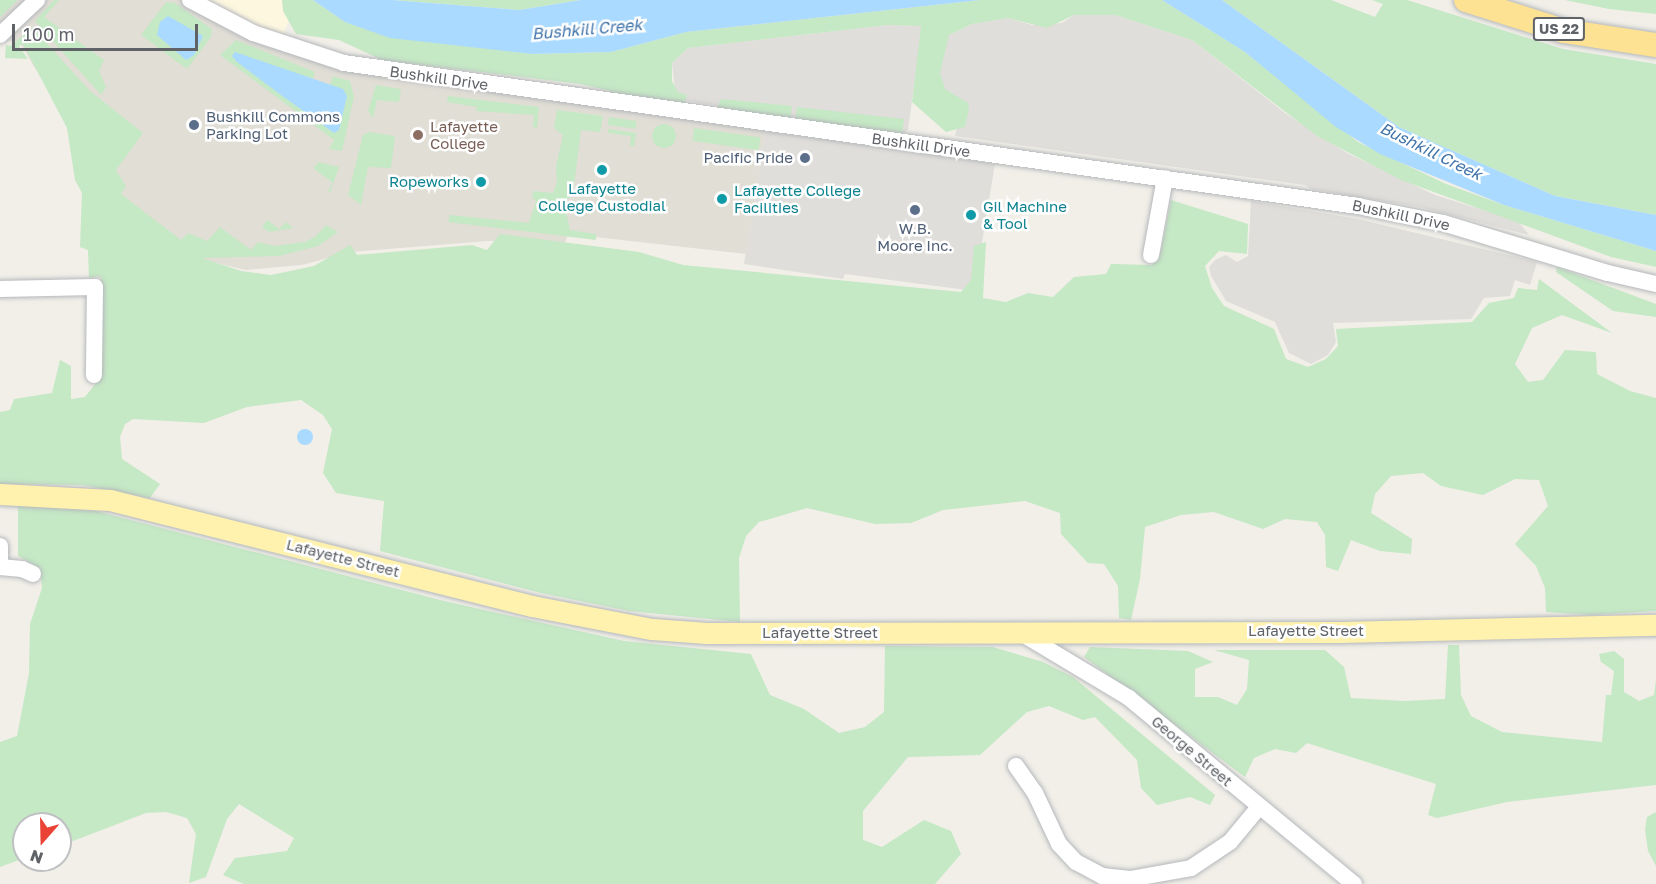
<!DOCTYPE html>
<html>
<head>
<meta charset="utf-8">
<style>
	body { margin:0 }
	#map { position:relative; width:1656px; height:884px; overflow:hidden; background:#f1efe8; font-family:"Golos Text",sans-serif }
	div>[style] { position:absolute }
	.commercial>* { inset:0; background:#fef7e0 }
	.industrial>* { inset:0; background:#e0deda }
	.education>* { inset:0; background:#e1ded6 }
	.green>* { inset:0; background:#c5e8c5; transform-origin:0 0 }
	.round { border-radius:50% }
	.water>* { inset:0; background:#aadaff }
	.roads { filter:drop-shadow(0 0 2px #b5b8bc) drop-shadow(0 0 2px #b5b8bc) }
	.minor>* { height:16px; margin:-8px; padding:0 8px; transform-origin:8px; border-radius:8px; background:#fff }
	.major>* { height:21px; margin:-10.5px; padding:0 10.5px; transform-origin:10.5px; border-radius:10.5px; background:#fff2af }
	.highway>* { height:24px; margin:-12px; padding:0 12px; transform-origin:12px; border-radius:12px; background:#fde293 }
	.dots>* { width:16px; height:16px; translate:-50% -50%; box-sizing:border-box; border:3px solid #fff; border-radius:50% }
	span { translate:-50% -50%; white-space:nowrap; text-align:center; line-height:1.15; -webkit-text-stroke:5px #fff; paint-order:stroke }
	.shield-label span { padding:2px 4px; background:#fff; border:2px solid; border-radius:4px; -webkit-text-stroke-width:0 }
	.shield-label { font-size:14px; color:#5f6368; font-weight:700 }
	.street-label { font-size:15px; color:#5f6368 }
	.service-label { font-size:15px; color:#4e5e75 }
	.left { translate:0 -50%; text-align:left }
	.right { translate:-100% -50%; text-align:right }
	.education-label { font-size:15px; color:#785e54 }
	.culture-label { font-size:15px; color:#0d838f }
	.water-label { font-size:16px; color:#4174aa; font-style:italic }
	.north { position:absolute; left:12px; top:812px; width:60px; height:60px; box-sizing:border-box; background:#fff; border:2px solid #bfc1c3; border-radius:50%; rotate:200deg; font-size:16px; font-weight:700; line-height:24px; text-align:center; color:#5f6368 }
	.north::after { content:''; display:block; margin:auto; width:21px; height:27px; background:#ea4335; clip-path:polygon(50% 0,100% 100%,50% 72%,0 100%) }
	.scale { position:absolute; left:12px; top:24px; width:186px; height:27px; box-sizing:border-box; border:3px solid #5f6368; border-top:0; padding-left:8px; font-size:18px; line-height:21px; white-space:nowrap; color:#5f6368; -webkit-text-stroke:4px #fff; paint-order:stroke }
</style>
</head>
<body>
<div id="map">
	<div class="commercial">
		<i style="clip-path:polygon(198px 0,290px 0,292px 13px,282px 37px)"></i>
	</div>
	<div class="industrial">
		<i style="clip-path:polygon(1089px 12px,1115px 15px,1192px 40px,1285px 113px,1347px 153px,1435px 195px,1518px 221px,1529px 235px,1420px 207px,1311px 189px,1305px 185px,955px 136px,959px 118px,929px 67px,949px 35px,972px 24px,1008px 18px,1032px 25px,1062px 23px,1074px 15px)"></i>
		<i style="clip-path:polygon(888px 25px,922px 26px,908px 130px,903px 133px,676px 99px,672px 63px,688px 48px)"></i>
		<i style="clip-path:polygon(766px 128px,995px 164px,974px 291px,845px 274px,843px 279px,744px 264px)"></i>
		<i style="clip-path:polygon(1251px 201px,1358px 219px,1537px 262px,1530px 285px,1515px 280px,1510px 296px,1484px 298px,1471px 319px,1333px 323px,1336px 342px,1328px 355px,1311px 364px,1289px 353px,1275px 322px,1226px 301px,1211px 276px,1209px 267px,1215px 260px,1226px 255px,1237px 262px,1248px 256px)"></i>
	</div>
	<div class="education">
		<i style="clip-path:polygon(0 0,190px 0,319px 57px,767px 123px,746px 254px,568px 234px,565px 243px,488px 241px,350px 252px,302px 265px,246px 270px,212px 262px,132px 279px,98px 278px,105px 186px,19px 41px,0 41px)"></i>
	</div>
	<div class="green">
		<i style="clip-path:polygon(0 0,18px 0,0 17px)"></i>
		<i style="clip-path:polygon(54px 0,59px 0,44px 17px,104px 60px,99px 71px,106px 87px,101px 95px,35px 21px)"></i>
		<i style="clip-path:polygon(282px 0,313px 0,345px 22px,532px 54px,611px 52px,686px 32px,980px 0,1162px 0,1245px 52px,1358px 142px,1446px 184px,1504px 205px,1656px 251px,1656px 267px,1611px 257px,1401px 180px,1317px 136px,1192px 40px,1115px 15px,1074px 15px,1047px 28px,1008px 18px,972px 24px,949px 35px,940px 73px,945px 89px,968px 103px,969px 109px,965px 127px,946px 132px,912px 102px,921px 26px,888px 25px,688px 48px,672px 63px,672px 81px,678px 92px,687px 95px,685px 103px,612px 95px,610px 91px,580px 84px,382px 60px,339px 40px,296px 34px,283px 11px)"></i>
		<i style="clip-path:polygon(392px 0,581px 0,519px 10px)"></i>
		<i style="clip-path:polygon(1222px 0,1331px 0,1375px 17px,1383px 4px,1372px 0,1407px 0,1563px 49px,1656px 64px,1656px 215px,1555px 196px,1399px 127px)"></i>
		<i style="clip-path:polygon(1565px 0,1656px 0,1656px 14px,1609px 9px)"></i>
		<i style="clip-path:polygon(166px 2px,175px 3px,212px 29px,211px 37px,187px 69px,141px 35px)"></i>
		<i style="clip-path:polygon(33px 28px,90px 91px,143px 133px,116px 170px,126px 186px,121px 194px,181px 240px,188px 233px,207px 241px,220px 227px,251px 250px,258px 242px,274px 246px,305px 242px,316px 236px,326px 225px,338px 232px,318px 246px,279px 256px,202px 258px,241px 271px,271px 275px,314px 266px,350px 245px,357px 255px,472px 245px,487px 250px,500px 234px,639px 252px,683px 265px,961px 292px,971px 280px,974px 246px,986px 242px,983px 298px,1006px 302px,1028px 293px,1053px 297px,1074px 277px,1106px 274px,1111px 264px,1152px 265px,1161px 250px,1171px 200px,1248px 224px,1247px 254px,1219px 251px,1205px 266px,1212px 288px,1224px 306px,1274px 329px,1286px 359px,1308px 367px,1326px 359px,1338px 346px,1336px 329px,1472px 322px,1489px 303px,1514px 298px,1518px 288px,1537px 290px,1539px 279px,1612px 333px,1562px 315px,1532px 328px,1515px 364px,1528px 382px,1543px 380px,1565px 350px,1596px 352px,1597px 374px,1630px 391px,1656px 398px,1656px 611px,1590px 615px,1546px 612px,1545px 588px,1536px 566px,1515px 544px,1548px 506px,1539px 480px,1515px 479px,1483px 495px,1441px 486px,1423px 473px,1391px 476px,1375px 494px,1371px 513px,1412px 539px,1411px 554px,1380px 551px,1351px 540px,1338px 571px,1326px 567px,1325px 535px,1317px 522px,1285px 519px,1263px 529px,1214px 512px,1181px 515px,1145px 527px,1140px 579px,1131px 620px,1119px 618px,1118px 586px,1104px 564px,1088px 563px,1061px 534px,1060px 513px,1025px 501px,943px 510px,911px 523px,875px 524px,807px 508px,759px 522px,746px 536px,739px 558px,740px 622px,629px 611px,541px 593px,380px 551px,384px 501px,336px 493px,323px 473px,332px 429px,323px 415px,301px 400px,247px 407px,204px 423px,133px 419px,125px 424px,120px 437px,122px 459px,160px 484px,150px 498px,82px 485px,0 484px,0 412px,10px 410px,14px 399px,52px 393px,60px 360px,71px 366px,71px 399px,85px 397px,99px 379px,101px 276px,89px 278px,88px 250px,80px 247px,82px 193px,75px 180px,67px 128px,23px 44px,19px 46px,28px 59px,5px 58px,6px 45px,10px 46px)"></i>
		<i style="clip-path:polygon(236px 40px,315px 72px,312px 81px,330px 86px,333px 76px,350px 81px,354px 97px,342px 151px,329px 149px,334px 140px,220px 55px)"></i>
		<i style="clip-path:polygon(376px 85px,401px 89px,399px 102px,377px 100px,373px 118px,368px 111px)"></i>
		<i style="clip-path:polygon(448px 96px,539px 107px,537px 128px,533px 127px,534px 115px,476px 111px,477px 107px,447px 102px)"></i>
		<i style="clip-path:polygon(721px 99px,792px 106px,790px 120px,717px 108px)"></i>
		<i style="clip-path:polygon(797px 107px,904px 119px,902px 136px,795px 121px)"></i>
		<i style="clip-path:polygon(557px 110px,603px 116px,600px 132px,581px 130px,573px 194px,564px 202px,570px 230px,596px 234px,596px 240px,448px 222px,450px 215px,529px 223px,536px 201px,532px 197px,533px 191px,553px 193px,557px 183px,556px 167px,563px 135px,554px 128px)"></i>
		<i style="left:609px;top:117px;width:28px;height:8px;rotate:8deg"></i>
		<i class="round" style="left:652px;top:124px;width:24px;height:24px"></i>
		<i style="left:694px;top:128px;width:67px;height:13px;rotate:8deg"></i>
		<i style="clip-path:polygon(608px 129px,636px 133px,634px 146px,630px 146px,631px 136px,608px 133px)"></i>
		<i style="clip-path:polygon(369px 132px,395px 136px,391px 168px,368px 167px,361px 205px,348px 195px,363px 135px)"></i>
		<i style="clip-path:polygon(319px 162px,339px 167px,330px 193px,328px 191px,333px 183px,313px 168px)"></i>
		<i style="clip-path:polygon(267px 220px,279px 229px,286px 222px,293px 228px,269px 232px,262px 227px)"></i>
		<i style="clip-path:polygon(1557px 267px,1656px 304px,1656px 317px,1613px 311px,1556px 272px)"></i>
		<i style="clip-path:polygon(18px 505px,96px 511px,444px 601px,624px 641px,751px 654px,770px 695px,804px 709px,839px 733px,865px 727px,884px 712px,885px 646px,993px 647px,1043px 662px,1073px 677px,1215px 795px,1210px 805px,1190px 797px,1157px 805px,1141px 788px,1137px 760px,1095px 717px,1083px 720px,1049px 706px,1027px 712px,980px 755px,908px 757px,863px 811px,863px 840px,882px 847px,924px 820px,951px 831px,961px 854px,935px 884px,244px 884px,223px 875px,235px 858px,287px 851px,294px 838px,239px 804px,227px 819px,206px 877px,189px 883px,196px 834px,187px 818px,166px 812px,146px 813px,60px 846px,60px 824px,24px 824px,24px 858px,0 867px,0 742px,17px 736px,29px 673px,30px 624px,42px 588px,40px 568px,18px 556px)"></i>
		<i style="clip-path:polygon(1448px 645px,1459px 645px,1461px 695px,1471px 716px,1502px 732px,1602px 742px,1606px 695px,1611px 695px,1614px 671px,1601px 662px,1599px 654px,1614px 651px,1624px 659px,1624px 692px,1639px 701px,1654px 695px,1656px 680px,1656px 785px,1507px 802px,1437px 818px,1428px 815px,1436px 784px,1307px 743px,1296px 753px,1275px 749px,1254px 758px,1245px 777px,1084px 657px,1090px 647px,1188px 651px,1213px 662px,1195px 669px,1195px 697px,1218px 697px,1237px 705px,1247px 689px,1249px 660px,1214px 650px,1325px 650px,1344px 667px,1351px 698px,1404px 701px,1445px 699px)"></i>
		<i style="clip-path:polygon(1656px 812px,1656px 866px,1648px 851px,1645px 829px,1647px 817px)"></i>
	</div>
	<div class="water">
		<i style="clip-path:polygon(313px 0,392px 0,519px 10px,581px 0,980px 0,686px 32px,611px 52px,532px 54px,390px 38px,345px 22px)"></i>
		<i style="clip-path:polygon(1162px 0,1222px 0,1399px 127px,1555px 196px,1656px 215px,1656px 251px,1504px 205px,1380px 154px,1336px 127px,1245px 52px)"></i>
		<i style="clip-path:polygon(168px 16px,203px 36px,194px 55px,186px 60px,157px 35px,160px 22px)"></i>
		<i style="clip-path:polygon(235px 52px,343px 89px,347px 96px,339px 130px,334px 133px,281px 95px,237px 62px,232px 56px)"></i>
		<i class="round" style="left:297px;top:429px;width:16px;height:16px"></i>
	</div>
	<div class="roads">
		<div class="minor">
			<i style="left:190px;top:0;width:71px;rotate:27.6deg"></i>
			<i style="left:253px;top:33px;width:96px;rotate:18.2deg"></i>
			<i style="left:344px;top:63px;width:1024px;rotate:8.03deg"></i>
			<i style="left:1358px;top:206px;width:87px;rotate:11.3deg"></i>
			<i style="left:1443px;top:223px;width:172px;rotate:16.9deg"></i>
			<i style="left:1608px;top:273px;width:49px;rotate:12.9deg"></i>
			<i style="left:0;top:35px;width:51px;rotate:-43.4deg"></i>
			<i style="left:1151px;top:255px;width:78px;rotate:-79.7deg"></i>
			<i style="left:0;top:289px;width:95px;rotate:-1.2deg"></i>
			<i style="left:95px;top:287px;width:88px;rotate:90.7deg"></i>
			<i style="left:0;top:546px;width:21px;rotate:90deg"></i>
			<i style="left:0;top:567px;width:22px;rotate:5deg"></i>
			<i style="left:22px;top:569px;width:12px;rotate:24deg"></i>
			<i style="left:1021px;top:633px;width:126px;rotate:31deg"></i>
			<i style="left:1129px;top:698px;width:292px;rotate:39.6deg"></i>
			<i style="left:1016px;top:766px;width:33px;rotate:55deg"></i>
			<i style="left:1035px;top:793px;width:56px;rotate:64.8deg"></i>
			<i style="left:1059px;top:844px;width:25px;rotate:47deg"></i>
			<i style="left:1076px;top:862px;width:30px;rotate:28deg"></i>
			<i style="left:1102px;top:876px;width:28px;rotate:6deg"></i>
			<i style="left:1130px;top:879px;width:62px;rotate:-10.2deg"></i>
			<i style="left:1191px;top:868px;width:47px;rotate:-33.7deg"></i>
			<i style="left:1230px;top:842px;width:45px;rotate:-50.4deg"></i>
		</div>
		<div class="major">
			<i style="left:0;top:494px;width:110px;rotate:3.1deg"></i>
			<i style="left:110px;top:500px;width:435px;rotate:14.1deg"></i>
			<i style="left:532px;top:606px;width:122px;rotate:10.9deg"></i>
			<i style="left:652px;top:629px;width:55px;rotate:4.2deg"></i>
			<i style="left:707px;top:633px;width:633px;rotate:-0.09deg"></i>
			<i style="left:1340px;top:632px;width:316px;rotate:-1.3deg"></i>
		</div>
		<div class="highway">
			<i style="left:1466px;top:0;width:103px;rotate:17.6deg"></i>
			<i style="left:1564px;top:31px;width:93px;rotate:8.7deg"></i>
		</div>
	</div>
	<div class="dots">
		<i style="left:194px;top:125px;background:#5c6f8a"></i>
		<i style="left:418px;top:135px;background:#8d6e63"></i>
		<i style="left:805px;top:158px;background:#5c6f8a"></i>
		<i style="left:602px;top:170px;background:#0f9aa8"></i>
		<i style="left:481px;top:182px;background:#0f9aa8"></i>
		<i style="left:722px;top:199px;background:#0f9aa8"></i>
		<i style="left:915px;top:210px;background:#5c6f8a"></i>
		<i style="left:971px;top:215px;background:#0f9aa8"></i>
	</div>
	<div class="shield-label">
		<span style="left:1559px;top:29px">US 22</span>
	</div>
	<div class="street-label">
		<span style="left:439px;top:78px;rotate:8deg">Bushkill Drive</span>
		<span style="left:921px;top:145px;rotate:8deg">Bushkill Drive</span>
		<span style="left:1401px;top:215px;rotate:12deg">Bushkill Drive</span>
		<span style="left:343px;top:558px;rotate:14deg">Lafayette Street</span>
		<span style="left:1306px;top:631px">Lafayette Street</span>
		<span style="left:820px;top:633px">Lafayette Street</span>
		<span style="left:1192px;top:751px;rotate:40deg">George Street</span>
	</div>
	<div class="service-label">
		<span class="left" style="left:206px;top:125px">Bushkill Commons<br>Parking Lot</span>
		<span class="right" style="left:793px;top:158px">Pacific Pride</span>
		<span style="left:915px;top:237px">W.B.<br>Moore Inc.</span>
	</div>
	<div class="education-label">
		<span class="left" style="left:430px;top:135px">Lafayette<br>College</span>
	</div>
	<div class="culture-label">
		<span class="right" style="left:469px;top:182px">Ropeworks</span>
		<span style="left:602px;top:197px">Lafayette<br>College Custodial</span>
		<span class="left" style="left:734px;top:199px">Lafayette College<br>Facilities</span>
		<span class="left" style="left:983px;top:215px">Gil Machine<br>&amp; Tool</span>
	</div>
	<div class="water-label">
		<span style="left:587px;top:29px;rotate:-5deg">Bushkill Creek</span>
		<span style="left:1431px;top:151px;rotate:26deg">Bushkill Creek</span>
	</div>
	<div class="north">N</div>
	<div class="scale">100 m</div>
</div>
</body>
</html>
